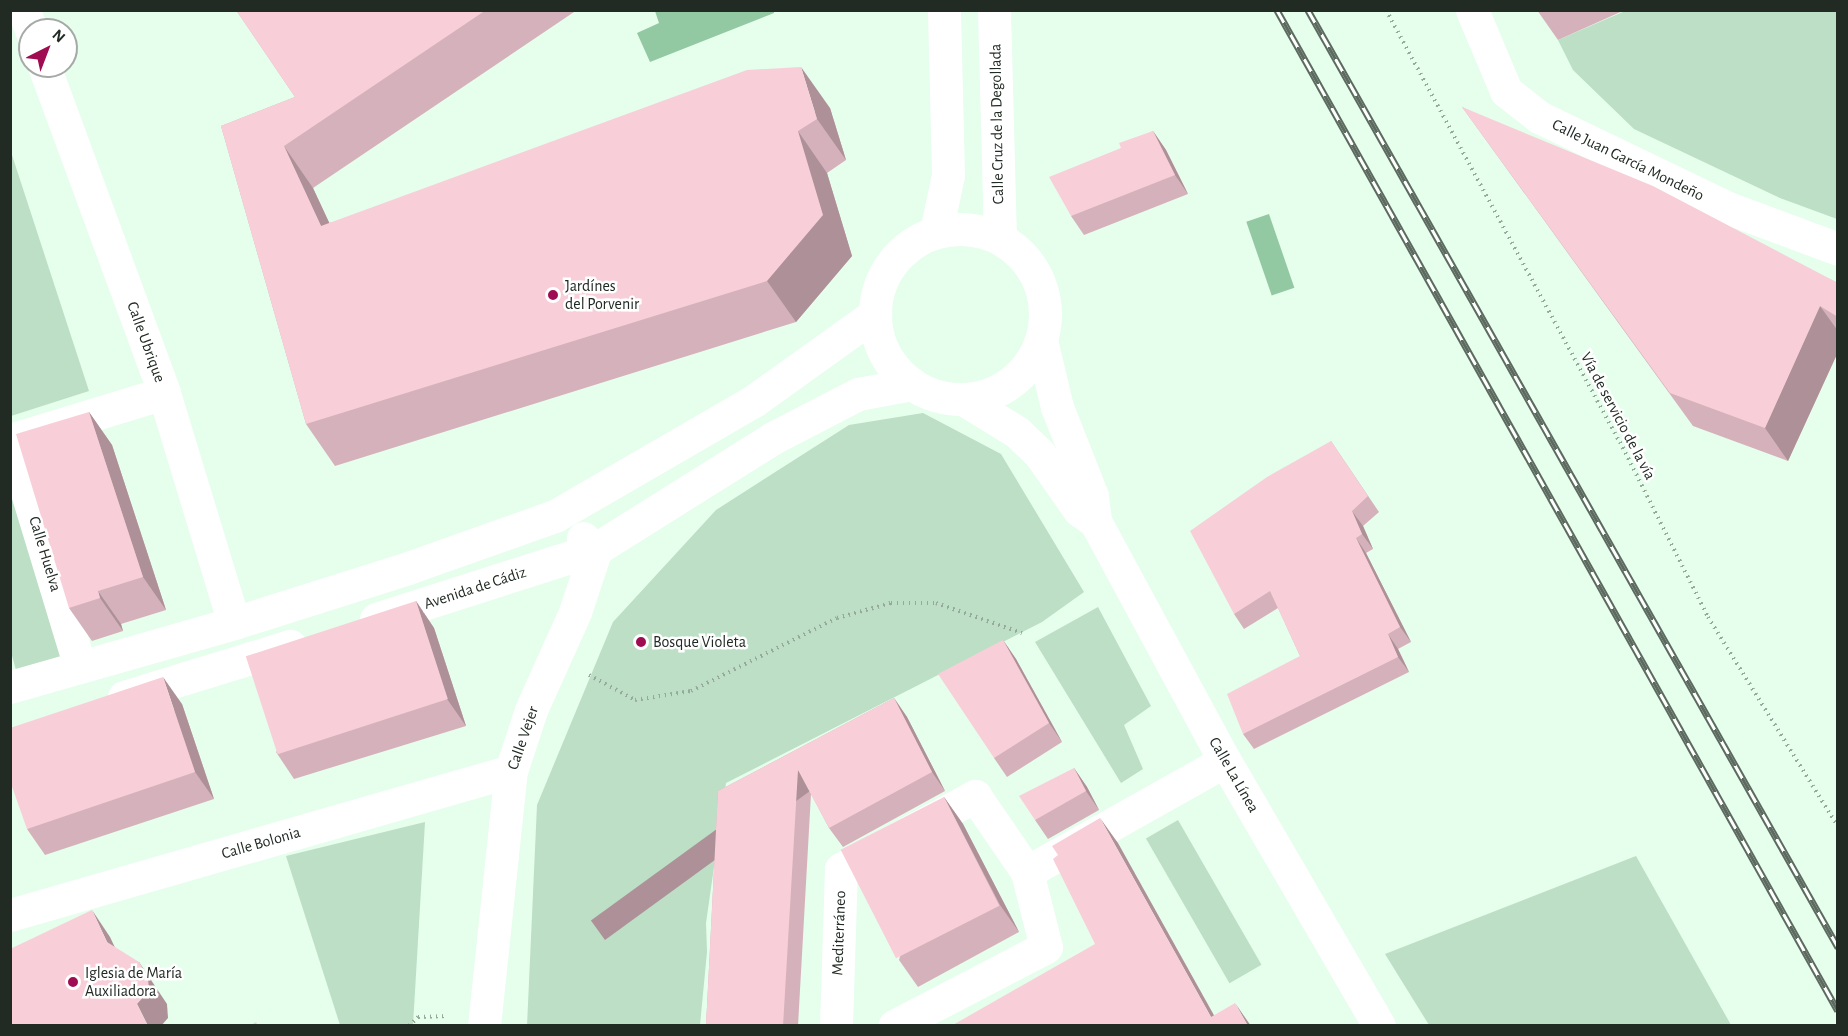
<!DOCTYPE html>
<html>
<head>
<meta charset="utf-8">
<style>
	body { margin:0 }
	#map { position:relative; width:1848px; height:1036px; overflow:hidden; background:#e6feec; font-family:"Alegreya Sans",sans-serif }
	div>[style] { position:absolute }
	.green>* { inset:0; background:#bcdfc5; transform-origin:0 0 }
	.water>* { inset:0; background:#93c9a2; transform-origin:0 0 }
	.path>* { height:4px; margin-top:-2px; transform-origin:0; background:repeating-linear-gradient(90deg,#97a99c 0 1.5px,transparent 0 6px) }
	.pedestrian>* { height:33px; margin:-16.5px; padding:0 16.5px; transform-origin:16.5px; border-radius:16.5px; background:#fff }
	.minor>* { height:33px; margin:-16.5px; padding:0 16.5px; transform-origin:16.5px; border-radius:16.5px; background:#fff }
	.tertiary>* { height:33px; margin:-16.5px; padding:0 16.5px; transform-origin:16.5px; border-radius:16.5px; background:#fff }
	.tertiary>.ring { margin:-16.5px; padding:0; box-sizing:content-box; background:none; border:33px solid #fff; border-radius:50% }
	.rail>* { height:7px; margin-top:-3.5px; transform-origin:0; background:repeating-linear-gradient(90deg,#fff 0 14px,#5c6a5f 0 28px); box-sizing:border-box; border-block:2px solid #5c6a5f }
	.wall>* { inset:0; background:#d5b2bb }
	.shaded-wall>* { inset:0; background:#ae9198; transform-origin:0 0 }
	.building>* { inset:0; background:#f8cfd9; transform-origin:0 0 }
	.dots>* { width:16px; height:16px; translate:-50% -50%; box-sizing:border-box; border:3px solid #fff; border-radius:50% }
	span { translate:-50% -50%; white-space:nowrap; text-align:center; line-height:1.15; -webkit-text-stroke:5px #fff; paint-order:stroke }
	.street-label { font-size:16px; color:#212a23 }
	.poi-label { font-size:16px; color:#212a23 }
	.left { translate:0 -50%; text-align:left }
	.frame { position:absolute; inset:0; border:12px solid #212a23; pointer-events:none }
	.north { position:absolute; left:18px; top:18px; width:60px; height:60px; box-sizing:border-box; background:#fff; border:2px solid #a6aaa7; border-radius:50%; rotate:42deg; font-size:16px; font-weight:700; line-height:24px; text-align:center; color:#212a23 }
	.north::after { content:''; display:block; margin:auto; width:21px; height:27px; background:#a00c52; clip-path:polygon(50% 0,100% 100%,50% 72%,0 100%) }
</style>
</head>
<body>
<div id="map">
	<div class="green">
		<i style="clip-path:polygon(1625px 11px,1837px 11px,1837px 219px,1780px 198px,1634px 129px,1573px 70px,1558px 40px)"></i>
		<i style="clip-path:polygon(10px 149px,89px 391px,11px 416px,10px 416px)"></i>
		<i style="clip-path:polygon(923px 413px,1001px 454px,1084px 592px,1042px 622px,726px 783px,706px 923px,707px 952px,700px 1025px,527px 1026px,537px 805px,613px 622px,716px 510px,849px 425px)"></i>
		<i style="clip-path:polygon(11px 466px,69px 655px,16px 670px,11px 652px)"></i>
		<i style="clip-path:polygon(1098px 607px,1151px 706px,1124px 725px,1143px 769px,1121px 783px,1035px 642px)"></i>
		<i style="left:1178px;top:820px;width:167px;height:37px;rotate:60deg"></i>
		<i style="clip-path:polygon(425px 822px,413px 1025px,340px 1025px,286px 856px)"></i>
		<i style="clip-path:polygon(1636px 856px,1731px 1025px,1429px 1025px,1385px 954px)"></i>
	</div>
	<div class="water">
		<i style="clip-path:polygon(774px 11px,774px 13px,650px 62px,637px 33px,659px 23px,655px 11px)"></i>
		<i style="left:1269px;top:214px;width:78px;height:24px;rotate:71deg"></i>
	</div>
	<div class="path">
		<i style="left:1386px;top:10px;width:491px;rotate:61.6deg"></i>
		<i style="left:1620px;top:442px;width:196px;rotate:63.3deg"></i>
		<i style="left:1708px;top:617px;width:247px;rotate:58.2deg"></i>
		<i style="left:589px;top:675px;width:52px;rotate:28.5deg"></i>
		<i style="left:635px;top:700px;width:57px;rotate:-9.1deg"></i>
		<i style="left:691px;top:691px;width:163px;rotate:-26.6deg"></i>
		<i style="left:837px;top:618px;width:56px;rotate:-15.5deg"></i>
		<i style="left:891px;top:603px;width:45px"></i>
		<i style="left:936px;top:603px;width:91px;rotate:19.2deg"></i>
		<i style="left:409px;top:1026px;width:13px;rotate:-45deg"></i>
		<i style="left:418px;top:1017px;width:29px;rotate:-2deg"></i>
	</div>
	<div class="pedestrian">
		<i style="left:11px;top:440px;width:237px;rotate:73.1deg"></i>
	</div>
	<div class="minor">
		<i style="left:24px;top:10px;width:21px;rotate:71deg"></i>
		<i style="left:44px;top:66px;width:348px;rotate:69.8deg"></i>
		<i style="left:164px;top:393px;width:240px;rotate:73.1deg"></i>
		<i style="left:10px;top:440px;width:161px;rotate:-17deg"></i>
		<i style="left:1027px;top:872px;width:227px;rotate:-29.3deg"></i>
		<i style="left:10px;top:915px;width:521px;rotate:-16.04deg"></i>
		<i style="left:836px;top:1026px;width:157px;rotate:-88.2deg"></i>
		<i style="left:841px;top:869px;width:153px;rotate:-28.6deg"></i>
		<i style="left:975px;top:796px;width:92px;rotate:55.6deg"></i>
		<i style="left:1027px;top:872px;width:77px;rotate:75.8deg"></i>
		<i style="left:1046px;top:947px;width:171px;rotate:152.5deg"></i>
	</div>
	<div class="tertiary">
		<i style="left:994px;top:10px;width:228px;rotate:88.5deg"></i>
		<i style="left:1472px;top:10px;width:88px;rotate:67.2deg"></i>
		<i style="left:1506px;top:91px;width:42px;rotate:38.2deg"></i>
		<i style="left:1539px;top:117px;width:210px;rotate:25.7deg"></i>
		<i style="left:1728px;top:208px;width:117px;rotate:20.4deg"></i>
		<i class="ring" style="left:875px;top:229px;width:137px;height:137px"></i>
		<i style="left:936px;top:232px;width:58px;rotate:-78.1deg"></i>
		<i style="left:948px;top:175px;width:165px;rotate:-91.4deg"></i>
		<i style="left:1041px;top:340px;width:69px;rotate:76.6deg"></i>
		<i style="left:1057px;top:407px;width:96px;rotate:68.5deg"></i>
		<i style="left:1092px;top:496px;width:25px;rotate:83deg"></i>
		<i style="left:1095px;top:521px;width:273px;rotate:61.6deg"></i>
		<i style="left:1225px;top:761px;width:306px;rotate:59.8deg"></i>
		<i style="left:963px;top:399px;width:63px;rotate:31.4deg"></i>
		<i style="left:1017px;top:432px;width:30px;rotate:44deg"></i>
		<i style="left:1039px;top:453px;width:70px;rotate:54.9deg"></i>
		<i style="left:1079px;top:510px;width:19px;rotate:35deg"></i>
		<i style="left:376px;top:619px;width:231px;rotate:-17.7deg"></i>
		<i style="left:596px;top:549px;width:209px;rotate:-32.1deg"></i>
		<i style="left:773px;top:438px;width:96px;rotate:-27.4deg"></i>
		<i style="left:858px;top:394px;width:55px;rotate:-10.5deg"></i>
		<i style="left:10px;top:687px;width:233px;rotate:-15.9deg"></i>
		<i style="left:234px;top:623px;width:182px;rotate:-17.5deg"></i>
		<i style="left:408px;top:568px;width:156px;rotate:-19.5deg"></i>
		<i style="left:555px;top:516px;width:231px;rotate:-30.1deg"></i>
		<i style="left:755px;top:400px;width:148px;rotate:-35.6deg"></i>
		<i style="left:124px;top:697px;width:174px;rotate:-17.1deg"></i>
		<i style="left:484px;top:1026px;width:256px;rotate:-84deg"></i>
		<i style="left:511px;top:771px;width:64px;rotate:-71.8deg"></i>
		<i style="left:531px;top:710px;width:107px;rotate:-65.8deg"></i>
		<i style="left:575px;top:612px;width:66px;rotate:-71.6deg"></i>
		<i style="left:596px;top:549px;width:17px;rotate:-140deg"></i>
	</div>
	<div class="rail">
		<i style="left:1277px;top:10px;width:1147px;rotate:60.73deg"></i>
		<i style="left:1308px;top:10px;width:1077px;rotate:60.51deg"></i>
	</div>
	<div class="wall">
		<i style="clip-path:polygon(236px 10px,577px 10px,313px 188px,329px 223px,830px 108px,846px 160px,827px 173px,852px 256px,796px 322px,335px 466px,306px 424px,221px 126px,295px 97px)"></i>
		<i style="clip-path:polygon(1537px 10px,1625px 10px,1558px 40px)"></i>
		<i style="clip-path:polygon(1462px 107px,1838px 283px,1838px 352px,1788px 461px,1693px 426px)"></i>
		<i style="clip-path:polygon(1153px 131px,1166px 150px,1188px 194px,1084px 235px,1071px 216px,1121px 148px)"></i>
		<i style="clip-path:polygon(89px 412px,112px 445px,166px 610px,121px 624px,123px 631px,92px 641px,69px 608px)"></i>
		<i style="clip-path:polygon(1331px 441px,1379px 512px,1363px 526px,1373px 549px,1366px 553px,1411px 642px,1398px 649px,1409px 672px,1254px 749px,1243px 734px,1300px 656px,1278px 608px,1244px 629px,1234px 614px)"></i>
		<i style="clip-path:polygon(416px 601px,434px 628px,466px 726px,294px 779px,276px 752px)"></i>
		<i style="clip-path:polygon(1003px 640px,1016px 659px,1062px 742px,1007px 777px,994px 758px)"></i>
		<i style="clip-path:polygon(894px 698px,907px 717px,945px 791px,843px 847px,829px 828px,811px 794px,798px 1026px,706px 1026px,718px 791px)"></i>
		<i style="clip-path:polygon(182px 704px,214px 799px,45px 855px,27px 829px)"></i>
		<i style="clip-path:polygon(1074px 768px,1087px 787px,1099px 810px,1048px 839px,1035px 820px)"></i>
		<i style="clip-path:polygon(944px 797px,963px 824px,1019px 932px,918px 987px,899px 960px)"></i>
	</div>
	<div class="shaded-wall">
		<i style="clip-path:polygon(801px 67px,830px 108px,846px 160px,817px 119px)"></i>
		<i style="clip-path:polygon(798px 131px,827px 173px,852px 256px,796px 322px,767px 281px)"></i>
		<i style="clip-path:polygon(1153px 131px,1166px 150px,1188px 194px,1175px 175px)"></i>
		<i style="clip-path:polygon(284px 146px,313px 188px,350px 267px,321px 226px)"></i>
		<i style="clip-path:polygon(1820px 306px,1838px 331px,1838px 352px,1788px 461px,1765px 428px)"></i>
		<i style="clip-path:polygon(89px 412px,112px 445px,166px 610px,143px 577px)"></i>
		<i style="clip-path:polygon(1352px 511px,1363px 526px,1373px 549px,1362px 534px)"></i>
		<i style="clip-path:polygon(1356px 538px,1366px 553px,1411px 642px,1400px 627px)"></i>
		<i style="clip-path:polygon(98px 591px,121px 624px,123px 631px,100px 598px)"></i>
		<i style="clip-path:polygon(416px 601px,434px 628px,466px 726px,447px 699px)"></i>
		<i style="clip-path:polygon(1388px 634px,1398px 649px,1409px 672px,1398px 657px)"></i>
		<i style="clip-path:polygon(1003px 640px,1016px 659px,1062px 742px,1049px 723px)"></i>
		<i style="clip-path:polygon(163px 677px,182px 704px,214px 799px,195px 772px)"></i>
		<i style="clip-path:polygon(894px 698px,907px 717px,945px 791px,932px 772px)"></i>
		<i style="clip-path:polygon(1074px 768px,1087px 787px,1099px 810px,1086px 791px)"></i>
		<i style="left:798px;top:770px;width:24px;height:256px;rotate:54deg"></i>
		<i style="clip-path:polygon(944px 797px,963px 824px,1019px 932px,1000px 905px)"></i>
		<i style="clip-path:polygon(1100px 818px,1118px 843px,1220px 1026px,1211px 1017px)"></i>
		<i style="clip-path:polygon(92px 910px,110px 937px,125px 969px,107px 942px)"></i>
		<i style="clip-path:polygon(139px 962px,167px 1004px,168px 1018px,161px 1026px,148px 1026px,137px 1004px)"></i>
		<i style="clip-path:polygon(1235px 1003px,1251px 1026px,1248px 1026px)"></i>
	</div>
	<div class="building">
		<i style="clip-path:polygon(236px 10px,486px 10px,284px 146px,321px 226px,747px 70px,801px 67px,817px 119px,798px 131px,823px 215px,767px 281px,306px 424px,221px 126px,295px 97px)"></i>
		<i style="clip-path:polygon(1462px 107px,1653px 186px,1838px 283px,1838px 317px,1820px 306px,1765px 428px,1670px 393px)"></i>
		<i style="clip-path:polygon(1153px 131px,1175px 175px,1071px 216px,1049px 177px,1121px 148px,1119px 143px)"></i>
		<i style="clip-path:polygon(89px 412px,143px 577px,98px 591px,100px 598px,69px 608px,16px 434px)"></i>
		<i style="clip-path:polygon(1331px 441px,1368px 496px,1352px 511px,1362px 534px,1356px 538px,1400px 627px,1388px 634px,1398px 657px,1243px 734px,1227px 694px,1300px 656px,1270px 591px,1234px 614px,1190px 531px,1267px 477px)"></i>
		<i style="left:416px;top:601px;width:103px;height:179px;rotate:72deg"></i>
		<i style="clip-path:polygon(1003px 640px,1049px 723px,994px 758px,938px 674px)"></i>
		<i style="clip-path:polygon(163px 677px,195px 772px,27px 829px,10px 781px,10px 728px)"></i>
		<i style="clip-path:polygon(894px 698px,932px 772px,829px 828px,798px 770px,783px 1026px,706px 1026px,718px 791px)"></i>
		<i style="clip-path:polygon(1074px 768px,1086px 791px,1035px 820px,1019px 796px)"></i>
		<i style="left:944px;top:797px;width:122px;height:116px;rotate:63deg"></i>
		<i style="clip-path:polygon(1100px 818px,1211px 1017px,1235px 1003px,1248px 1026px,951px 1026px,1095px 944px,1053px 859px,1058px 855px,1052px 846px)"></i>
		<i style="clip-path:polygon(92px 910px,107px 942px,139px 962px,148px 977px,149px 991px,137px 1004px,148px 1026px,10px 1026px,10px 949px)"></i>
		<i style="clip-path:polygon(256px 1022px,258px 1026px,249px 1026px)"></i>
	</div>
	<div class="dots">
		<i style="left:553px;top:295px;background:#a00c52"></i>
		<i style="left:641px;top:642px;background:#a00c52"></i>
		<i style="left:73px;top:982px;background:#a00c52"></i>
	</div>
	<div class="street-label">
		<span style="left:997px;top:124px;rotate:-91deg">Calle Cruz de la Degollada</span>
		<span style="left:1628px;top:160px;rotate:26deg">Calle Juan García Mondeño</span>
		<span style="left:146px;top:342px;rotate:70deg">Calle Ubrique</span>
		<span style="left:1618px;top:416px;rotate:62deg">Vía de servicio de la vía</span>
		<span style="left:45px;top:554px;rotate:73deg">Calle Huelva</span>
		<span style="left:475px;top:588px;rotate:-18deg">Avenida de Cádiz</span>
		<span style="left:523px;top:738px;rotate:-71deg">Calle Vejer</span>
		<span style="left:1234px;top:775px;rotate:60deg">Calle La Línea</span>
		<span style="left:261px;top:843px;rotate:-16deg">Calle Bolonia</span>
		<span style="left:839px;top:933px;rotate:-88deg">Mediterráneo</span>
	</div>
	<div class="poi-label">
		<span class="left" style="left:565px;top:295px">Jardínes<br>del Porvenir</span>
		<span class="left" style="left:653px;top:642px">Bosque Violeta</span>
		<span class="left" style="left:85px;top:982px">Iglesia de María<br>Auxiliadora</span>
	</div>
	<div class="frame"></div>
	<div class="north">N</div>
</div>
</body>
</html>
